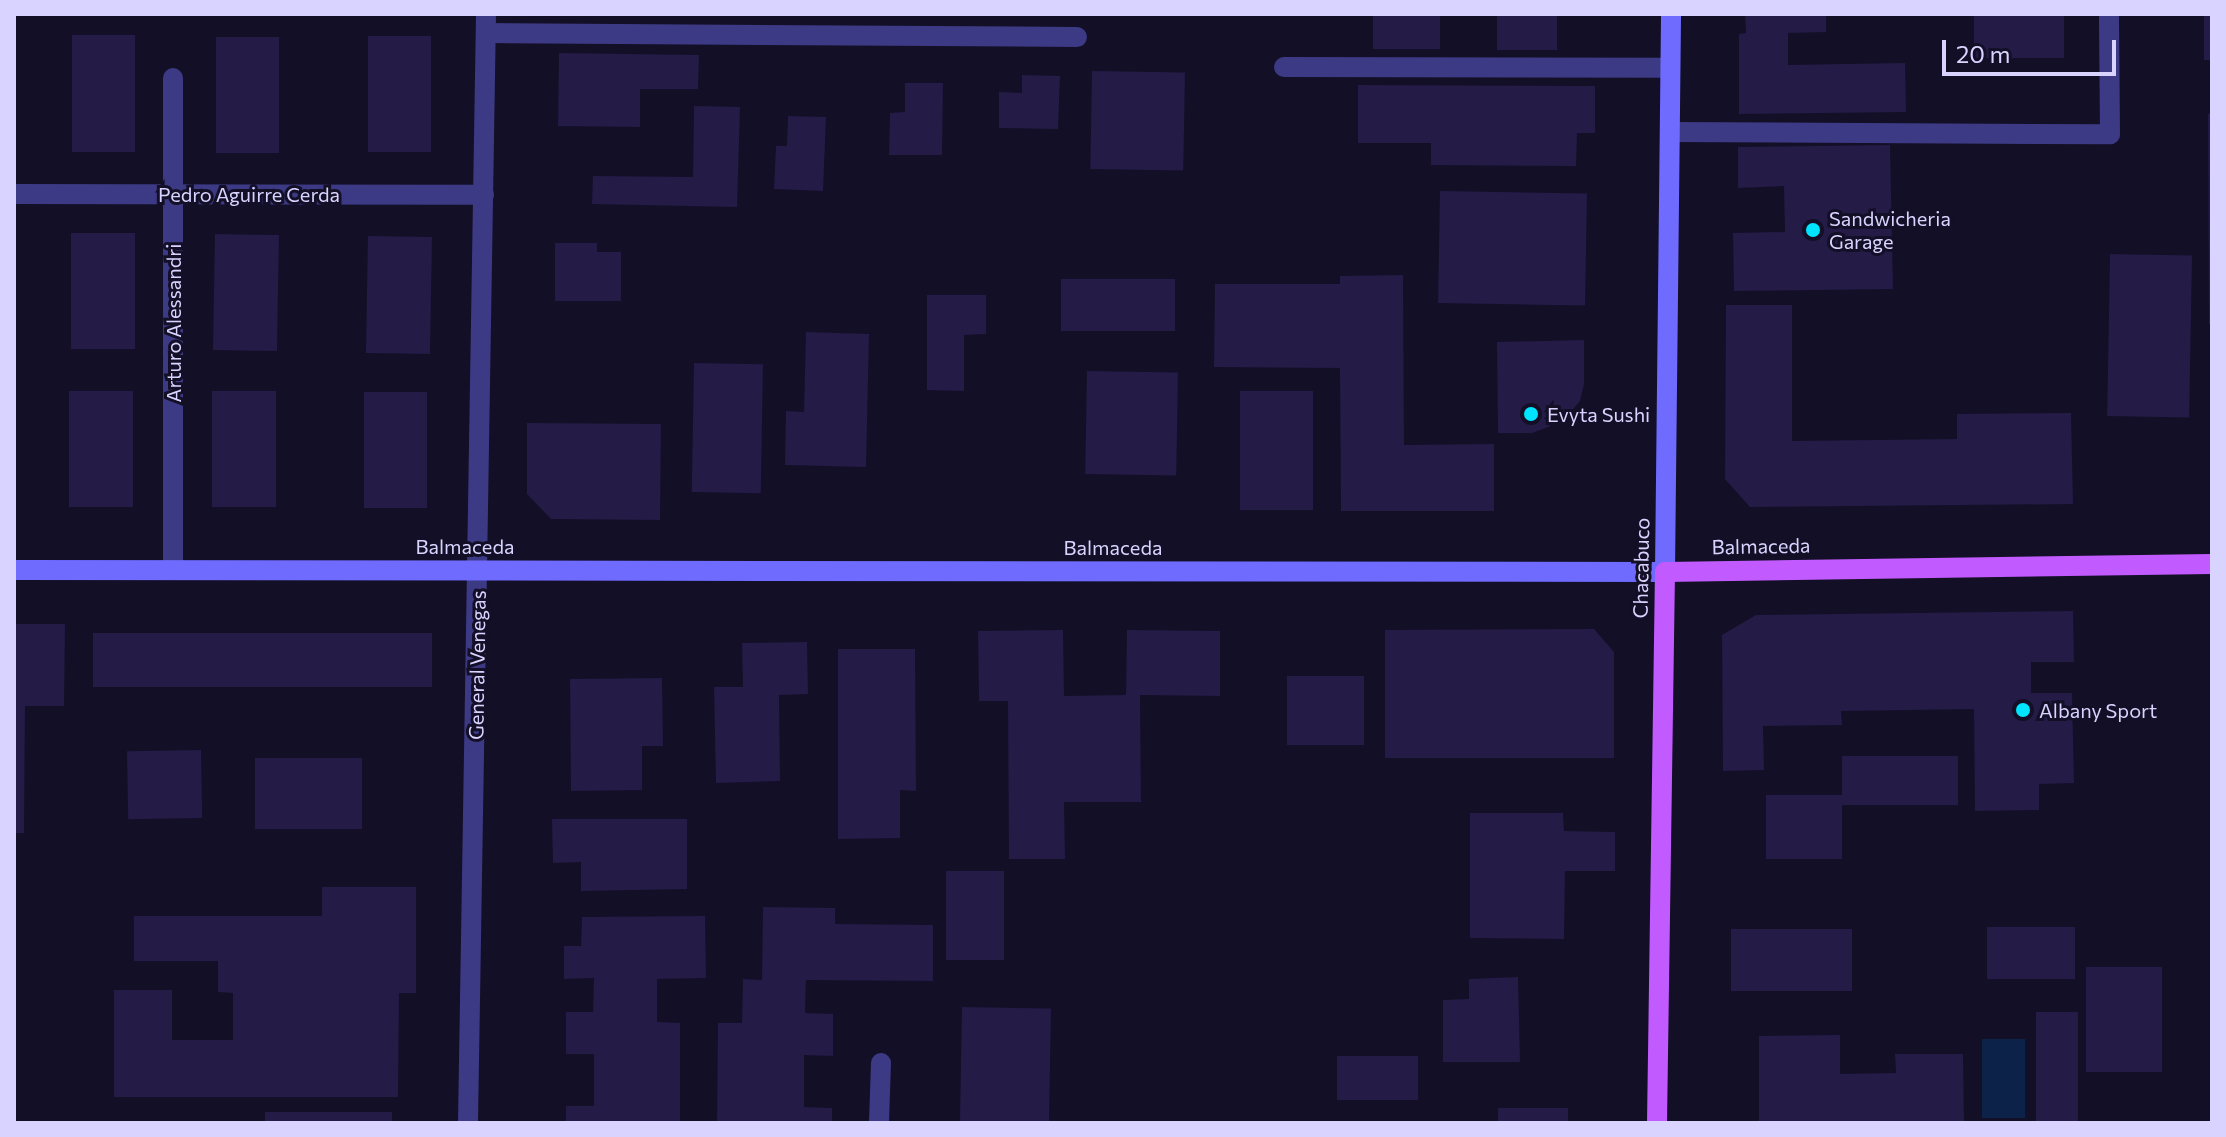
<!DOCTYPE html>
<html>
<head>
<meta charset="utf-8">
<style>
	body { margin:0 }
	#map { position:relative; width:2226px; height:1137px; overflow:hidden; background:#130f26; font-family:Commissioner,sans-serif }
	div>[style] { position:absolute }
	.water>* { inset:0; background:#0c2248; transform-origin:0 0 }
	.building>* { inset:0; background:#241b47; transform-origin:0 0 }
	.lane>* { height:20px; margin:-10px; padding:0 10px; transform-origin:10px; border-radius:10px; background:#3d3a85 }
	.street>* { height:20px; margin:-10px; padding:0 10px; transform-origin:10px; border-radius:10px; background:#3d3a85 }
	.secondary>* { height:20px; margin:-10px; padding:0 10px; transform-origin:10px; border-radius:10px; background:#6f6bff }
	.primary>* { height:20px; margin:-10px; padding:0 10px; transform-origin:10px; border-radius:10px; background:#c25bff }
	.dots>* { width:22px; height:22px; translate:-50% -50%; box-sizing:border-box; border:4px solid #130f26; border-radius:50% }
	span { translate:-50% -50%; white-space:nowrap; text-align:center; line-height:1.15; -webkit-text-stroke:6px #130f26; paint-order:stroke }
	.street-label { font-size:20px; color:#d9d4ff }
	.poi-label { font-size:20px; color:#d9d4ff }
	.left { translate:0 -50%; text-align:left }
	.frame { position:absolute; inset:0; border:16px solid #d9d4ff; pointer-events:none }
	.scale { position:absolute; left:1942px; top:40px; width:174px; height:36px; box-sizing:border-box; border:4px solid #d9d4ff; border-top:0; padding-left:10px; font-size:24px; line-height:28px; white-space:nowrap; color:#d9d4ff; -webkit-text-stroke:6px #130f26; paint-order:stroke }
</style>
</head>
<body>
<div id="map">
	<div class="water">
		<i style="left:1982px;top:1039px;width:43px;height:79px"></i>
	</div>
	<div class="building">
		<i style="left:1373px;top:14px;width:67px;height:35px"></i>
		<i style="left:1497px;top:14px;width:60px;height:36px"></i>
		<i style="clip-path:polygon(1745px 14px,1826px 14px,1826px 32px,1788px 33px,1788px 65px,1905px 63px,1906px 112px,1739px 114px,1739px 34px,1746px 33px)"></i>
		<i style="left:1974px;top:14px;width:90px;height:44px"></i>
		<i style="left:2204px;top:14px;width:8px;height:46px"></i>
		<i style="left:72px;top:35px;width:63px;height:117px"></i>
		<i style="left:368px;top:36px;width:63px;height:116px"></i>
		<i style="left:216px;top:37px;width:63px;height:116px"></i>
		<i style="clip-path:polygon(559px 53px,699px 55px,698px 89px,640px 89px,640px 127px,558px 126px)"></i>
		<i style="left:1092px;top:71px;width:93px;height:98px;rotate:1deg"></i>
		<i style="clip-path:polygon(1022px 75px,1060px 76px,1058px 129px,999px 128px,999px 92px,1022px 93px)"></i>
		<i style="clip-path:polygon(905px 83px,943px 83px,942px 155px,889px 155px,890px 113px,905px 112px)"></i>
		<i style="clip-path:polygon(1358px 85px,1595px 86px,1595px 133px,1577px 133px,1576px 166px,1431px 165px,1431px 143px,1358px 143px)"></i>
		<i style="clip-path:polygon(694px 106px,740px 107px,737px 207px,592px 204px,593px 176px,693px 177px)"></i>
		<i style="clip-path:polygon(2212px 113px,2212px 324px,2209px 324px,2208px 114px)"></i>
		<i style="clip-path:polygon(788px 116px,826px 117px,823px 191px,774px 189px,776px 146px,787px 146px)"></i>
		<i style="clip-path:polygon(1890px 145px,1893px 289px,1734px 291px,1733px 233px,1785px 232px,1784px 186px,1738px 188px,1738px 147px)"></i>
		<i style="left:1440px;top:191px;width:147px;height:112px;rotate:1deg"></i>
		<i style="left:71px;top:233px;width:64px;height:116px"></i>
		<i style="left:215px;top:234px;width:64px;height:116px;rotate:1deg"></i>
		<i style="left:368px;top:236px;width:64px;height:117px;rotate:1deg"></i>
		<i style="clip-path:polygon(555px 243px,597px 243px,597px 252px,621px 252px,621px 301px,555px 301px)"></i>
		<i style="left:2110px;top:254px;width:82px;height:162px;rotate:1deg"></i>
		<i style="clip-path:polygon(1403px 275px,1404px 445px,1494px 444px,1494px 511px,1341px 511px,1340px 368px,1214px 367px,1215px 284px,1340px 284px,1340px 276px)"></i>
		<i style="left:1175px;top:279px;width:52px;height:114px;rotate:90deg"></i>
		<i style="clip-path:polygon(927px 295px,986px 295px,986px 334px,964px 335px,964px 391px,927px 390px)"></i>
		<i style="clip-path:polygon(1726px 305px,1792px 305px,1792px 441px,1957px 439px,1957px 414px,2071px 413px,2073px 504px,1750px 507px,1725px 479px)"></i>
		<i style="clip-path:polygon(806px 332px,869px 334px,866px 467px,785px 465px,786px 411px,804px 412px)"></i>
		<i style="clip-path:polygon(1584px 340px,1584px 384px,1580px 401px,1562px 422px,1532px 433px,1498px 433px,1497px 342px)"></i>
		<i style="left:694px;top:363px;width:69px;height:129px;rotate:1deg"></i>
		<i style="left:1087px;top:371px;width:91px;height:103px;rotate:1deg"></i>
		<i style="left:69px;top:391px;width:64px;height:116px"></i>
		<i style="left:212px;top:391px;width:64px;height:116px"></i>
		<i style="left:1240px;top:391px;width:73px;height:119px"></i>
		<i style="left:364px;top:392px;width:63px;height:116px"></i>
		<i style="clip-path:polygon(527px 423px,661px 424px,660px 520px,551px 519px,527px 494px)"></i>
		<i style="clip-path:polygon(2073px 611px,2074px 662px,2031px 662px,2031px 693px,2072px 693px,2074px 783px,2039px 784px,2039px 810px,1975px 811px,1974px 709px,1841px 711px,1842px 725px,1763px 726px,1764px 770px,1723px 771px,1722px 635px,1756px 615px)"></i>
		<i style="clip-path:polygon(14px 624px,65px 624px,64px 706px,25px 706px,24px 833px,14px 833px)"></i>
		<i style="clip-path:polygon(1594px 629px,1614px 652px,1614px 758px,1385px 758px,1385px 630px)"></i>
		<i style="clip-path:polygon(1063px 630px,1064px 696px,1126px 695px,1127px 630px,1220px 631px,1220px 696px,1140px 695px,1141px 802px,1064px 802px,1065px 859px,1009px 859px,1008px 701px,979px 701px,978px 631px)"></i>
		<i style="left:93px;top:633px;width:339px;height:54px"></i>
		<i style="clip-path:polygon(807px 642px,808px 694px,779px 695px,780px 781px,716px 783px,714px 687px,743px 687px,742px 643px)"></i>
		<i style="clip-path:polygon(838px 649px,915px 649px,916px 791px,900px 790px,900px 838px,838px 839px)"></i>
		<i style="left:1287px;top:676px;width:77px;height:69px"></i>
		<i style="clip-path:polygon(662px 678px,663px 746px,642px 746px,642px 790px,571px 791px,570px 679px)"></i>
		<i style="left:201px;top:750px;width:68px;height:74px;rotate:89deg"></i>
		<i style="clip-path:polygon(1842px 756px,1958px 756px,1958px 805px,1842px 805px,1842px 859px,1766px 859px,1766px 795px,1842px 795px)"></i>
		<i style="left:362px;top:758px;width:71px;height:107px;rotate:90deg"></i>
		<i style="clip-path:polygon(1470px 813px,1563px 813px,1564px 831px,1615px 832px,1615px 871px,1565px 871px,1564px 939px,1470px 938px)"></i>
		<i style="clip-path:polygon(552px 819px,687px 819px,687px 889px,581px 891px,581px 862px,553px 863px)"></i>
		<i style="left:946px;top:871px;width:58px;height:89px"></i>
		<i style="clip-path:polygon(322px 887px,416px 887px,416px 993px,399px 993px,398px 1097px,114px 1097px,114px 990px,172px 990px,172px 1040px,233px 1040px,233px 993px,218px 992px,218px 961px,134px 961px,134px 916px,322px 916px)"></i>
		<i style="clip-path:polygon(763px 907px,835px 908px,835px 924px,933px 925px,933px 981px,806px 980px,805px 1013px,833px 1014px,833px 1056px,804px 1055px,804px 1107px,832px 1108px,832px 1123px,717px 1123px,718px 1023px,742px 1023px,743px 979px,762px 980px)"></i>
		<i style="clip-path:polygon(705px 916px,706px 978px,657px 979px,657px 1022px,680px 1023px,680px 1123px,566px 1123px,566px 1106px,594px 1106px,594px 1054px,566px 1054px,566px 1012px,593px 1012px,594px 978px,564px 979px,564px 946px,581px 946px,582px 917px)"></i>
		<i style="left:1987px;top:927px;width:88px;height:52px"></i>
		<i style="left:1731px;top:929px;width:121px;height:62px"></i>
		<i style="left:2086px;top:967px;width:76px;height:105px"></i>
		<i style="clip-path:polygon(1518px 977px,1520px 1062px,1443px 1062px,1443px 1000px,1469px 999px,1469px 979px)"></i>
		<i style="left:962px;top:1007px;width:89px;height:116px;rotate:1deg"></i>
		<i style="left:2078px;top:1012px;width:111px;height:42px;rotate:90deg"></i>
		<i style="clip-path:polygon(1840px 1035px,1840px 1074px,1896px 1073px,1895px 1054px,1963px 1054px,1964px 1123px,1759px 1123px,1759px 1036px)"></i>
		<i style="left:1337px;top:1056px;width:81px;height:44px"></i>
		<i style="left:1568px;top:1108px;width:15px;height:70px;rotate:90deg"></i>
		<i style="left:265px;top:1112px;width:127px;height:11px"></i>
	</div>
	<div class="lane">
		<i style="left:486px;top:33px;width:591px;rotate:0.39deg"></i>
		<i style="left:1284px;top:67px;width:386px;rotate:0.1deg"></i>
		<i style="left:173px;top:78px;width:115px;rotate:90deg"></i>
		<i style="left:1670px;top:132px;width:440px;rotate:0.3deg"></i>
		<i style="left:2110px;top:134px;width:120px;rotate:-90.5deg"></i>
		<i style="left:879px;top:1123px;width:60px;rotate:-88.1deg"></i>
	</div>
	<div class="street">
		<i style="left:14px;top:194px;width:470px;rotate:0.1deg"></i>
		<i style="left:173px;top:569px;width:376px;rotate:-90deg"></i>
		<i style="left:468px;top:1123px;width:1109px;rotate:-89.07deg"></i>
	</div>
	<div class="secondary">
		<i style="left:14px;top:570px;width:1651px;rotate:0.07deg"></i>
		<i style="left:1665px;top:572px;width:558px;rotate:-89.38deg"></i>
	</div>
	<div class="primary">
		<i style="left:1657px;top:1123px;width:551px;rotate:-89.17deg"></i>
		<i style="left:1665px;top:572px;width:547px;rotate:-0.84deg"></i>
	</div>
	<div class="dots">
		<i style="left:1813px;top:230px;background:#00e5ff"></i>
		<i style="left:1531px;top:414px;background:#00e5ff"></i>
		<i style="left:2023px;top:710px;background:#00e5ff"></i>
	</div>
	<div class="street-label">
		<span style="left:249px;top:194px">Pedro Aguirre Cerda</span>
		<span style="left:173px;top:323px;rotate:-90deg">Arturo Alessandri</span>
		<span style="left:465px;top:546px">Balmaceda</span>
		<span style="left:1761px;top:546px;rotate:-1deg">Balmaceda</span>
		<span style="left:1113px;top:547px">Balmaceda</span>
		<span style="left:1641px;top:568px;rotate:-89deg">Chacabuco</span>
		<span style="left:477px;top:665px;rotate:-89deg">General Venegas</span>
	</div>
	<div class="poi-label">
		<span class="left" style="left:1829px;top:230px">Sandwicheria<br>Garage</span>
		<span class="left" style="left:1547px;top:414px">Evyta Sushi</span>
		<span class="left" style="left:2039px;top:710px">Albany Sport</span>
	</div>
	<div class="frame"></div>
	<div class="scale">20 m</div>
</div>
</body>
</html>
